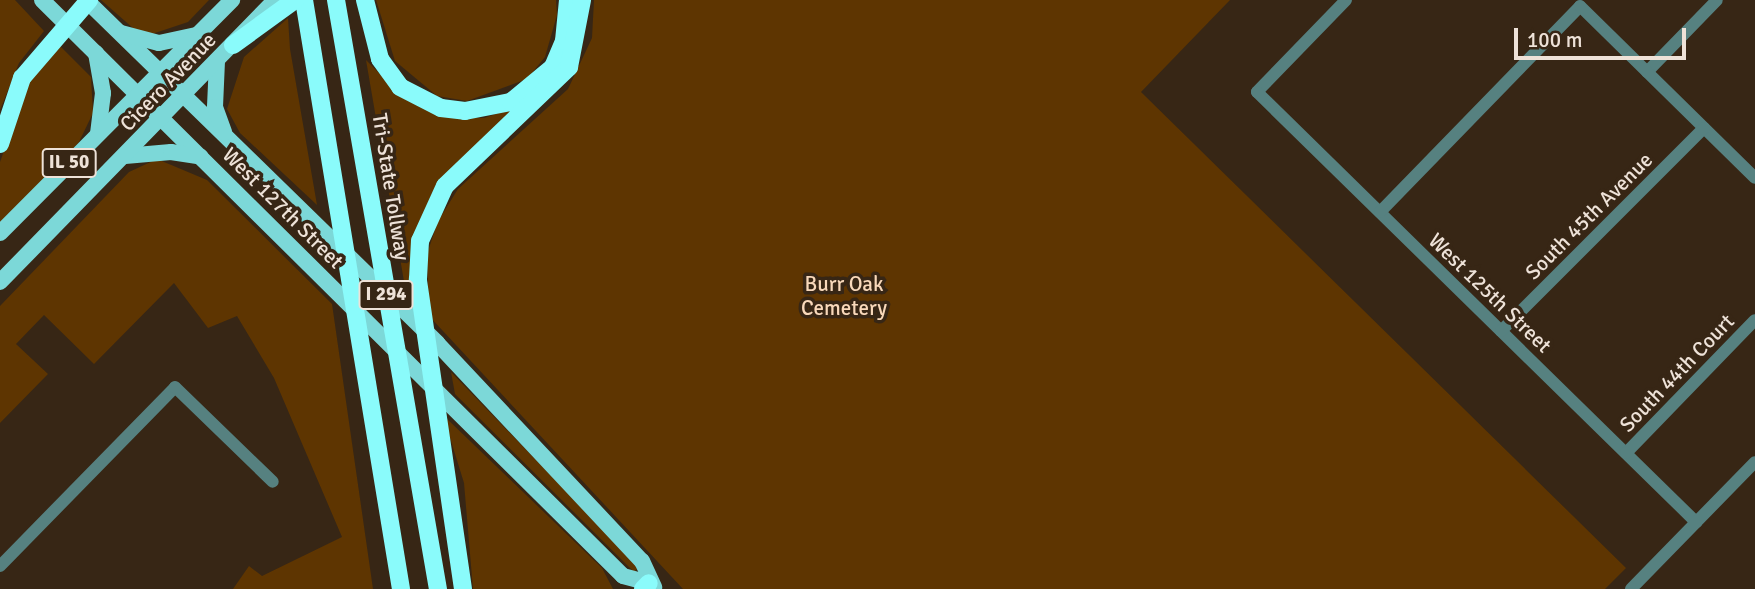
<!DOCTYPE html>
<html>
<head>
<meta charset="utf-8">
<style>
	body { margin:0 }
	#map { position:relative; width:1755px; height:589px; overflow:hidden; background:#372615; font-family:Signika,sans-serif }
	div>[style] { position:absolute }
	.green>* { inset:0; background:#5e3501 }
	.minor>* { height:12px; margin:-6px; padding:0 6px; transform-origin:6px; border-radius:6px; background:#568180 }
	.major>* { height:16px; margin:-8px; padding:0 8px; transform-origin:8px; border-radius:8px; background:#7cd8d8 }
	.highway>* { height:18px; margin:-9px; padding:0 9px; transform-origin:9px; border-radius:9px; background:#8afbfb }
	span { translate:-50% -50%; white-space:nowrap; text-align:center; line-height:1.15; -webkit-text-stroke:7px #372615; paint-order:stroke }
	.shield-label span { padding:2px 5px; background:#372615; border:2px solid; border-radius:5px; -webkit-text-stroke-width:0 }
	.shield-label { font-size:19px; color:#eee2d8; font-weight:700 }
	.street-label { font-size:21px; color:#eee2d8 }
	.park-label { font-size:21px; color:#f8d8ba }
	.scale { position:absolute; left:1514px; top:28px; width:172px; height:32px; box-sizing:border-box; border:4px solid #eee2d8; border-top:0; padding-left:9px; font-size:21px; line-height:24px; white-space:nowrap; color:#eee2d8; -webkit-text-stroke:5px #372615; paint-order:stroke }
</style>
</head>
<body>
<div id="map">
	<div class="green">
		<i style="clip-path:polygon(0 0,15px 0,44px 31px,19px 63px,0 110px)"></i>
		<i style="clip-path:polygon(101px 0,209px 0,188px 22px,152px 34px,134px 29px)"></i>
		<i style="clip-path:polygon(376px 0,556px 0,557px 15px,545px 57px,527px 79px,467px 101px,437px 96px,395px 61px)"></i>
		<i style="clip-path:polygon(594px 0,1230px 0,1141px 92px,1626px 568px,1605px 589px,683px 589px,429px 316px,427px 254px,438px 221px,458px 189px,568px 89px,592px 38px)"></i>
		<i style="clip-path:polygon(288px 18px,290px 49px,317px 205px,240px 133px,227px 109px,244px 57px)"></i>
		<i style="clip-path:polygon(56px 42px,91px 77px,93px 113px,79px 142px,0 225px,0 162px,30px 77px)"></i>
		<i style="clip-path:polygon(366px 60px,406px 100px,444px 117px,484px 118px,517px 107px,432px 193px,411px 247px,412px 300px,406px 293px)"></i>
		<i style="clip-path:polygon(157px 159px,207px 180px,332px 304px,373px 589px,233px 589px,249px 566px,262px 576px,342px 537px,274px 378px,237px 316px,208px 328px,174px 283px,94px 364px,44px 315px,16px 344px,48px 374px,0 423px,0 306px,129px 172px)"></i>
		<i style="clip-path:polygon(451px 372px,639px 567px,634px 572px,455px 394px)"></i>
		<i style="clip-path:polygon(443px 415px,602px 568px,613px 589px,473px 589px,464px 483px)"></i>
	</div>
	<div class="minor">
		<i style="left:1346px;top:0;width:128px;rotate:134.1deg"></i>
		<i style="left:1257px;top:92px;width:615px;rotate:44.41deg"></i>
		<i style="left:1647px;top:72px;width:100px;rotate:-45.8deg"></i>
		<i style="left:1380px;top:212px;width:287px;rotate:-45.8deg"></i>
		<i style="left:1580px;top:6px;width:245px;rotate:44.5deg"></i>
		<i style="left:1501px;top:331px;width:287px;rotate:-45deg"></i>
		<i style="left:1626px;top:453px;width:185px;rotate:-45.9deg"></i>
		<i style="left:0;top:566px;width:250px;rotate:-45.6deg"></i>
		<i style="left:175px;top:387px;width:136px;rotate:44.1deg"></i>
		<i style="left:1631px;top:589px;width:177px;rotate:-45.7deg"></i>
	</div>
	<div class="major">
		<i style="left:42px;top:0;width:818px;rotate:44.75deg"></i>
		<i style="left:623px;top:576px;width:27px;rotate:15deg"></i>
		<i style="left:86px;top:0;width:491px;rotate:44.3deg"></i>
		<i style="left:437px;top:343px;width:299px;rotate:46.8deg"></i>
		<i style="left:642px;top:561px;width:29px;rotate:65deg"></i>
		<i style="left:121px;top:33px;width:39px;rotate:15deg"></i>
		<i style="left:159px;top:43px;width:39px;rotate:-12deg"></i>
		<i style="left:96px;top:53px;width:41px;rotate:80.1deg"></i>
		<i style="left:103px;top:93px;width:41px;rotate:97deg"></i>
		<i style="left:217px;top:61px;width:46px;rotate:92.5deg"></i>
		<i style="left:215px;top:107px;width:27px;rotate:70deg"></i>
		<i style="left:125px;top:156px;width:46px;rotate:-5deg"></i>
		<i style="left:171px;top:152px;width:30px;rotate:9deg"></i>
		<i style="left:0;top:233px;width:329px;rotate:-45.1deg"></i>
		<i style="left:0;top:282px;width:394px;rotate:-45.7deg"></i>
	</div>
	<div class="highway">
		<i style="left:304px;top:0;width:597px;rotate:80.65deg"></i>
		<i style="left:336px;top:0;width:598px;rotate:80.18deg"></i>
		<i style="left:365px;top:0;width:61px;rotate:75.7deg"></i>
		<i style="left:380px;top:59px;width:34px;rotate:54deg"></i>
		<i style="left:400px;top:87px;width:46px;rotate:27.1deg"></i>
		<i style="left:441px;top:108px;width:24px;rotate:7deg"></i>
		<i style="left:465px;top:111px;width:47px;rotate:-11.1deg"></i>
		<i style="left:511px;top:102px;width:55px;rotate:-39.8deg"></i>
		<i style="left:553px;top:67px;width:28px;rotate:-67deg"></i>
		<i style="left:564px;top:41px;width:41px;rotate:-84.4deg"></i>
		<i style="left:233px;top:45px;width:77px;rotate:-36deg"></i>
		<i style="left:0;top:144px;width:70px;rotate:-71.6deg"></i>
		<i style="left:22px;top:78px;width:103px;rotate:-49.3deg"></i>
		<i style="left:463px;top:589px;width:313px;rotate:-98.3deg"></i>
		<i style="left:418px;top:279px;width:38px;rotate:-87deg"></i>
		<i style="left:420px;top:241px;width:60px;rotate:-65.6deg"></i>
		<i style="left:445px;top:186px;width:172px;rotate:-43.8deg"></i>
		<i style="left:569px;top:67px;width:68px;rotate:-79deg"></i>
		<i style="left:643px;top:589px;width:8px;rotate:-45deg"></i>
	</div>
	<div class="shield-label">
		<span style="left:69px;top:163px">IL 50</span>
		<span style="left:386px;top:295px">I 294</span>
	</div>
	<div class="street-label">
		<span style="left:168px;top:82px;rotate:-46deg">Cicero Avenue</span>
		<span style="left:391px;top:187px;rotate:81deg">Tri-State Tollway</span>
		<span style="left:283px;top:208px;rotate:45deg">West 127th Street</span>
		<span style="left:1589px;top:216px;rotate:-45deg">South 45th Avenue</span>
		<span style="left:1490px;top:293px;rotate:44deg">West 125th Street</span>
		<span style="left:1677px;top:373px;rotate:-46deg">South 44th Court</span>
	</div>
	<div class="park-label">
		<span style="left:844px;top:296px">Burr Oak<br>Cemetery</span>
	</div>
	<div class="scale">100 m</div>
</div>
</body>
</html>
